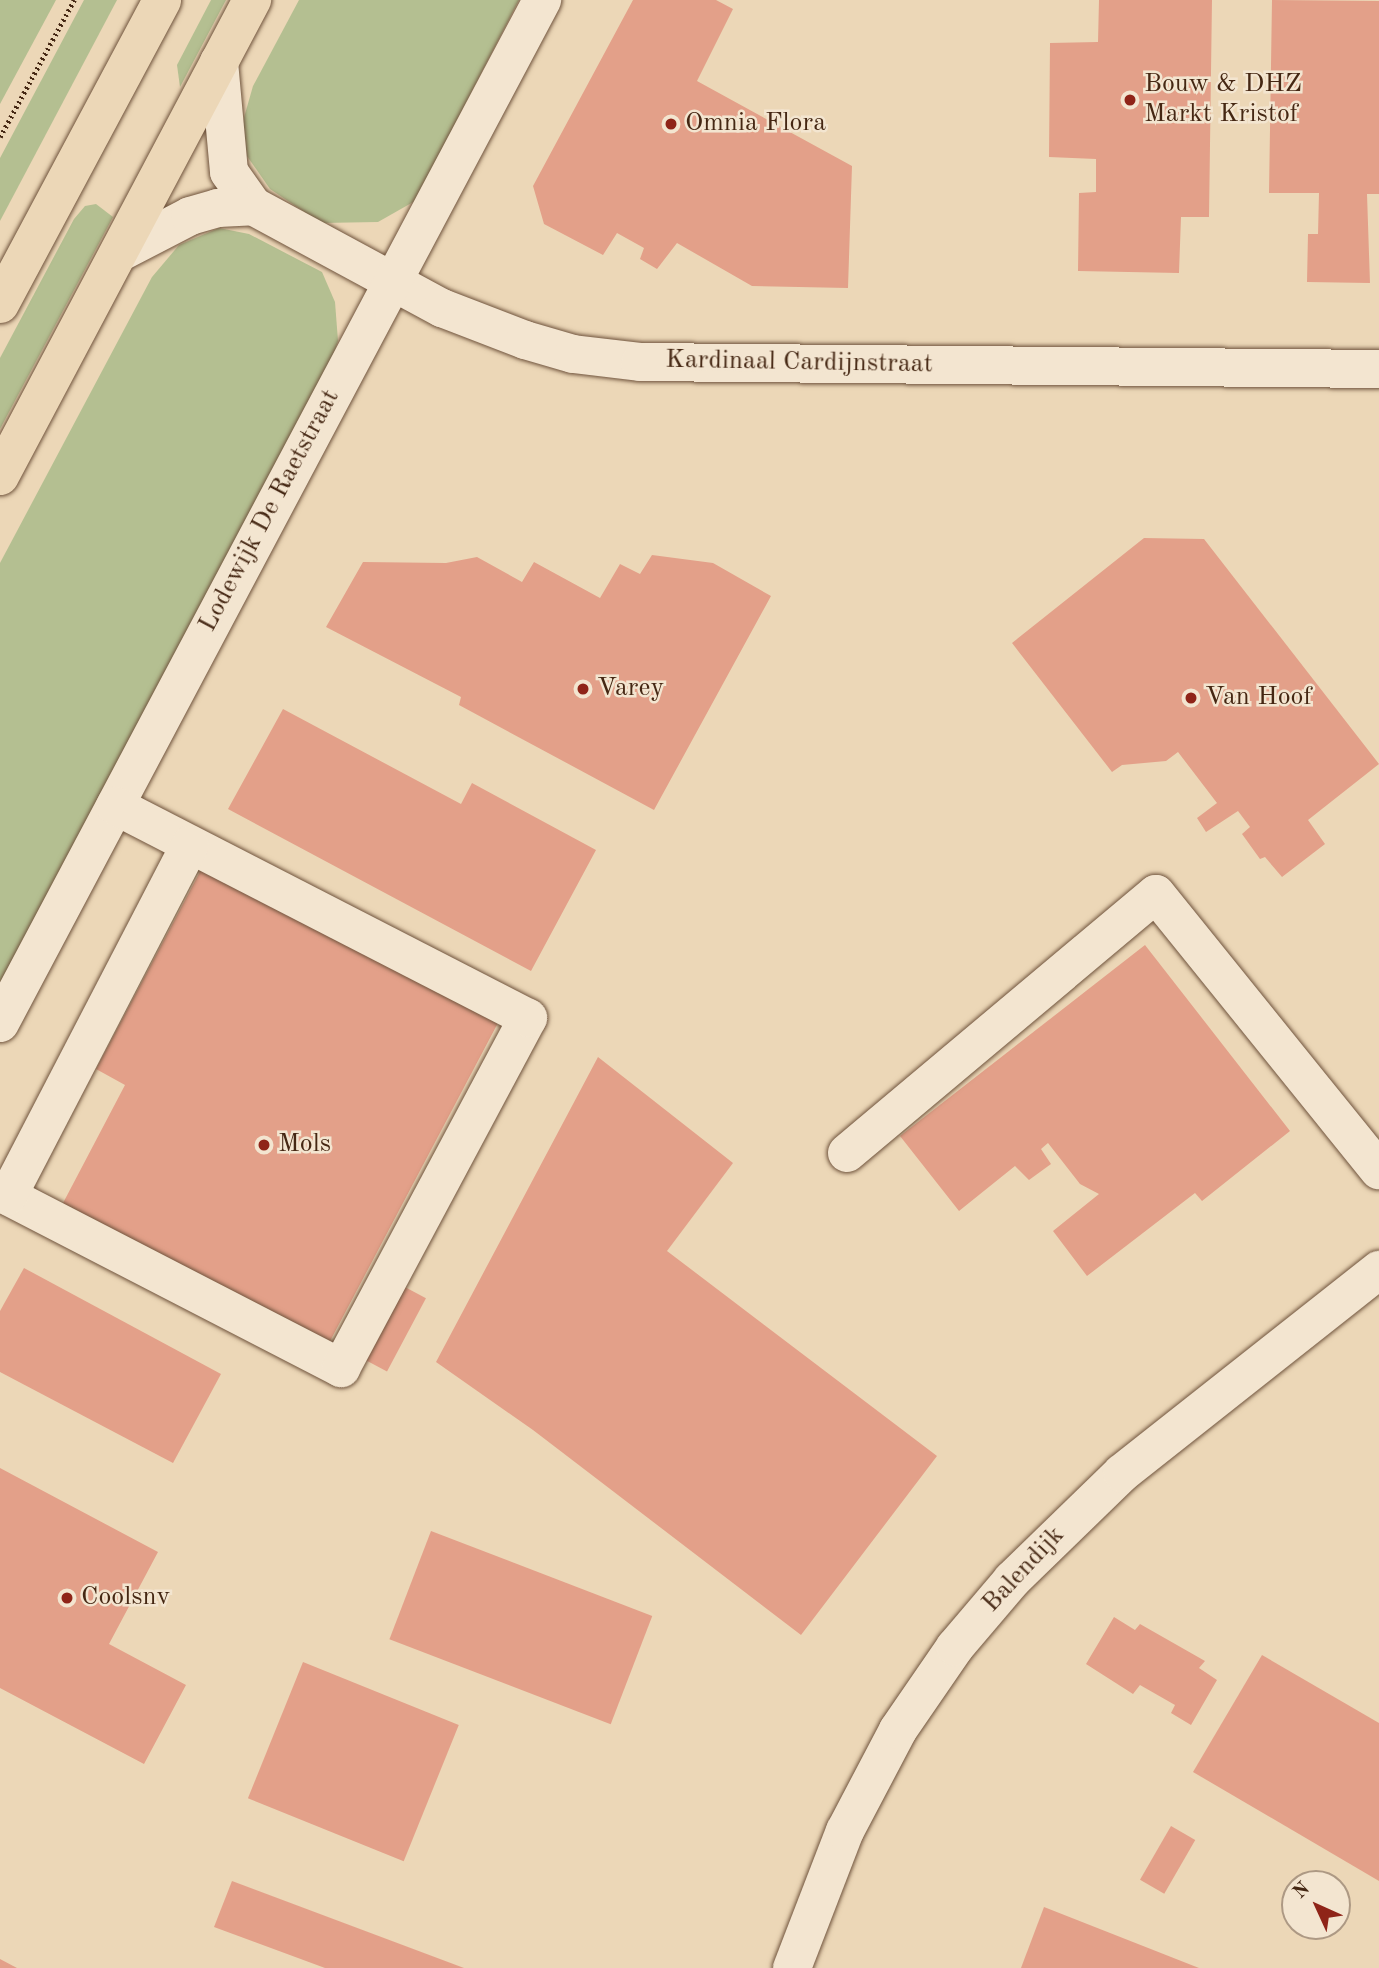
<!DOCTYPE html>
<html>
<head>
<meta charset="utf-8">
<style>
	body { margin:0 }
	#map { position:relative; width:1379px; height:1968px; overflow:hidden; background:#ecd7b7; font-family:"Old Standard TT",serif }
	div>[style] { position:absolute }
	.green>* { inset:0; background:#b4bf91 }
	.building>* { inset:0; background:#e3a089; transform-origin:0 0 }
	.path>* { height:4.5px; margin-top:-2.25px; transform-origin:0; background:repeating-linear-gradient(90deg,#452713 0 2px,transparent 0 5.5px) }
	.roads { filter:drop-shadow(0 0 2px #6f533c) drop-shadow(0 0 2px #6f533c) }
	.minor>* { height:38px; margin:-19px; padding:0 19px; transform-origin:19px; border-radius:19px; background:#f3e5d0 }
	.highway>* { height:38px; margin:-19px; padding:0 19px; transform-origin:19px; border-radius:19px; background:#ecd7b7 }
	.dots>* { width:19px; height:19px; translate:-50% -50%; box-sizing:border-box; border:4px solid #f3e5d0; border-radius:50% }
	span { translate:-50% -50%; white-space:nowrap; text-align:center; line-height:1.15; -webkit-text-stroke:5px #f3e5d0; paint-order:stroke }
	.poi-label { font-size:26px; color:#452713 }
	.left { translate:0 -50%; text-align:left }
	.street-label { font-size:26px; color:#452713 }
	.north { position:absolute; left:1281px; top:1870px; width:70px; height:70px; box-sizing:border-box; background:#f3e5d0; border:2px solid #ad9984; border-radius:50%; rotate:315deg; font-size:19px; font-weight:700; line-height:28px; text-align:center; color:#452713 }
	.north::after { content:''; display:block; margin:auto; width:24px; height:32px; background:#8f2418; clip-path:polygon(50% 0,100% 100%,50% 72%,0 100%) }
</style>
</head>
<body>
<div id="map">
	<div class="green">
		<i style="clip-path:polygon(0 0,56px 0,0 104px)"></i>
		<i style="clip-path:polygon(84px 0,117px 0,0 221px,0 158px)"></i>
		<i style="clip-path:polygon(211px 0,226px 0,180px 87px,177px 65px)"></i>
		<i style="clip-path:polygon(299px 0,519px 0,415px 201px,378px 222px,321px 223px,270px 189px,247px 156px,243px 121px,253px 86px)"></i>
		<i style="clip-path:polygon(96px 204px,113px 217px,0 429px,0 358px,74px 219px,85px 206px)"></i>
		<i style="clip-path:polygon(219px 228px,249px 234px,322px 272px,335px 302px,338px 341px,325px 380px,0 989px,0 563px,152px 277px,179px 245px)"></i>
	</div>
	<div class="building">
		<i style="clip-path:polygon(633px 0,716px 0,733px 9px,697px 81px,852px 166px,848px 288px,752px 286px,677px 243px,657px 269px,640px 259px,644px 248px,617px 233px,603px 255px,544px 224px,533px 186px)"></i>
		<i style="clip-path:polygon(1099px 0,1212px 0,1209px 217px,1181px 217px,1179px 273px,1078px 271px,1079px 193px,1096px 192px,1096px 159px,1049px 157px,1050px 43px,1098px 42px)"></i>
		<i style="clip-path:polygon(1272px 0,1379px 1px,1379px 194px,1367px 194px,1370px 283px,1307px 282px,1308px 234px,1318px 234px,1319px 193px,1269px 193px)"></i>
		<i style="clip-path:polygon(1144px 538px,1204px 539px,1379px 764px,1308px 820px,1325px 844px,1282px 877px,1265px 857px,1260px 859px,1242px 834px,1250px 827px,1238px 811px,1206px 832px,1197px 818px,1217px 803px,1178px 752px,1166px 761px,1122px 765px,1112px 772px,1012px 643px)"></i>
		<i style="clip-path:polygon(652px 555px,713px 563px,771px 596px,654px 810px,459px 705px,461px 697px,326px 627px,363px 562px,446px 563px,477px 557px,522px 582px,534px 562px,600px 598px,620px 564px,640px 574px)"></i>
		<i style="clip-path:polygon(283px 709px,461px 804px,472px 783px,596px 850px,531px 971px,228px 809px)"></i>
		<i style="clip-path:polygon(203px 866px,499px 1021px,328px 1345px,62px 1205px,125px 1085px,96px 1069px)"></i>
		<i style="clip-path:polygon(1145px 945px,1290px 1131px,1202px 1201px,1195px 1193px,1087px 1276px,1053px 1231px,1099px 1194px,1080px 1184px,1048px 1143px,1041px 1149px,1051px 1164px,1029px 1180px,1015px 1166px,959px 1211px,900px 1136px)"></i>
		<i style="clip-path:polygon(598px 1057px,733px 1163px,667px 1251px,937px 1456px,801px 1635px,533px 1430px,436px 1362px)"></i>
		<i style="clip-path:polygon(24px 1268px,221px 1374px,173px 1463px,0 1372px,0 1311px)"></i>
		<i style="left:403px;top:1286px;width:26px;height:83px;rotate:28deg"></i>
		<i style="clip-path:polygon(0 1468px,158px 1552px,109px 1644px,186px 1685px,144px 1764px,0 1688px)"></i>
		<i style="left:431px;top:1531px;width:237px;height:116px;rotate:21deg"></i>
		<i style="clip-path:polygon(1114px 1617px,1135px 1630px,1140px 1624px,1205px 1661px,1199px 1668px,1217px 1680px,1191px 1725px,1171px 1713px,1175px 1705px,1140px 1685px,1133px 1694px,1086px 1664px)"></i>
		<i style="clip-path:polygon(1262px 1655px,1379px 1723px,1379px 1881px,1193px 1772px)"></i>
		<i style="left:303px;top:1662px;width:168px;height:147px;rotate:22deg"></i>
		<i style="left:1171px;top:1826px;width:28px;height:62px;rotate:30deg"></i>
		<i style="clip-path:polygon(232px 1881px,464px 1968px,325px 1968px,214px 1927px)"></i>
		<i style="clip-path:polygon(1044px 1907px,1199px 1968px,1021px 1968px)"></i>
		<i style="clip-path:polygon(0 1959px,17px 1968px,0 1968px)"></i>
	</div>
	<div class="path">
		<i style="left:0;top:137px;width:156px;rotate:-61.6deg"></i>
	</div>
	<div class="roads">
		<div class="minor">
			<i style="left:219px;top:62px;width:110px;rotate:84.8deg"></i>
			<i style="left:229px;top:172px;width:42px;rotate:54.8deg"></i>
			<i style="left:253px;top:206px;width:215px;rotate:28.4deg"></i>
			<i style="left:442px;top:308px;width:89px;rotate:21.1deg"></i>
			<i style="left:525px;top:340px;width:50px;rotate:16.3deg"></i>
			<i style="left:573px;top:354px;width:67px;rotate:6.8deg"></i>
			<i style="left:640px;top:362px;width:739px;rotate:0.54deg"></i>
			<i style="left:119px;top:253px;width:80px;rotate:-27.5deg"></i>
			<i style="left:190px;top:216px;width:29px;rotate:-16deg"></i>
			<i style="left:218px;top:208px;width:35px;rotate:-3deg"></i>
			<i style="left:0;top:1023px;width:1158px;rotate:-62.08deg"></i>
			<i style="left:847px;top:1153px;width:403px;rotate:-40deg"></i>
			<i style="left:1156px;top:894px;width:355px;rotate:51.1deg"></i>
			<i style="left:0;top:1192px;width:384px;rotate:27.3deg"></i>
			<i style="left:341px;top:1368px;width:397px;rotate:-61.9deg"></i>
			<i style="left:528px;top:1018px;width:464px;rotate:-152.8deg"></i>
			<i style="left:8px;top:1196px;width:395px;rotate:-62.6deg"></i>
			<i style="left:792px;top:1968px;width:147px;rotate:-68.9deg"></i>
			<i style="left:845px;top:1831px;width:114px;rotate:-62.3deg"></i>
			<i style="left:898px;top:1730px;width:101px;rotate:-55.5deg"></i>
			<i style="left:955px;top:1647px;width:88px;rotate:-49.6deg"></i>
			<i style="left:1012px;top:1580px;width:153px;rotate:-44.2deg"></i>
			<i style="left:1122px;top:1473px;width:328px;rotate:-38.3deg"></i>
		</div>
		<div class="highway">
			<i style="left:0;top:304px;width:344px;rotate:-61.9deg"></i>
			<i style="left:0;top:476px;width:539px;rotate:-62.1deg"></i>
		</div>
	</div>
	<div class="dots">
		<i style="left:1130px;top:100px;background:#8f2418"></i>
		<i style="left:671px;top:124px;background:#8f2418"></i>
		<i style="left:583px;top:689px;background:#8f2418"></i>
		<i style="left:1191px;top:698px;background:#8f2418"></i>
		<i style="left:264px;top:1145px;background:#8f2418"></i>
		<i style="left:67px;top:1598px;background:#8f2418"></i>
	</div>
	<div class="poi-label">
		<span class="left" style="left:1144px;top:100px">Bouw &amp; DHZ<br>Markt Kristof</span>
		<span class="left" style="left:685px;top:124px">Omnia Flora</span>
		<span class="left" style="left:597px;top:689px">Varey</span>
		<span class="left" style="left:1205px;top:698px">Van Hoof</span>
		<span class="left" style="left:278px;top:1145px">Mols</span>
		<span class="left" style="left:81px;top:1598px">Coolsnv</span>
	</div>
	<div class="street-label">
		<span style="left:799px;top:363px;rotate:1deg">Kardinaal Cardijnstraat</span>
		<span style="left:270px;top:511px;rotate:-62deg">Lodewijk De Raetstraat</span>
		<span style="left:1024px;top:1570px;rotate:-47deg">Balendijk</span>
	</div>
	<div class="north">N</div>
</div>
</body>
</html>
